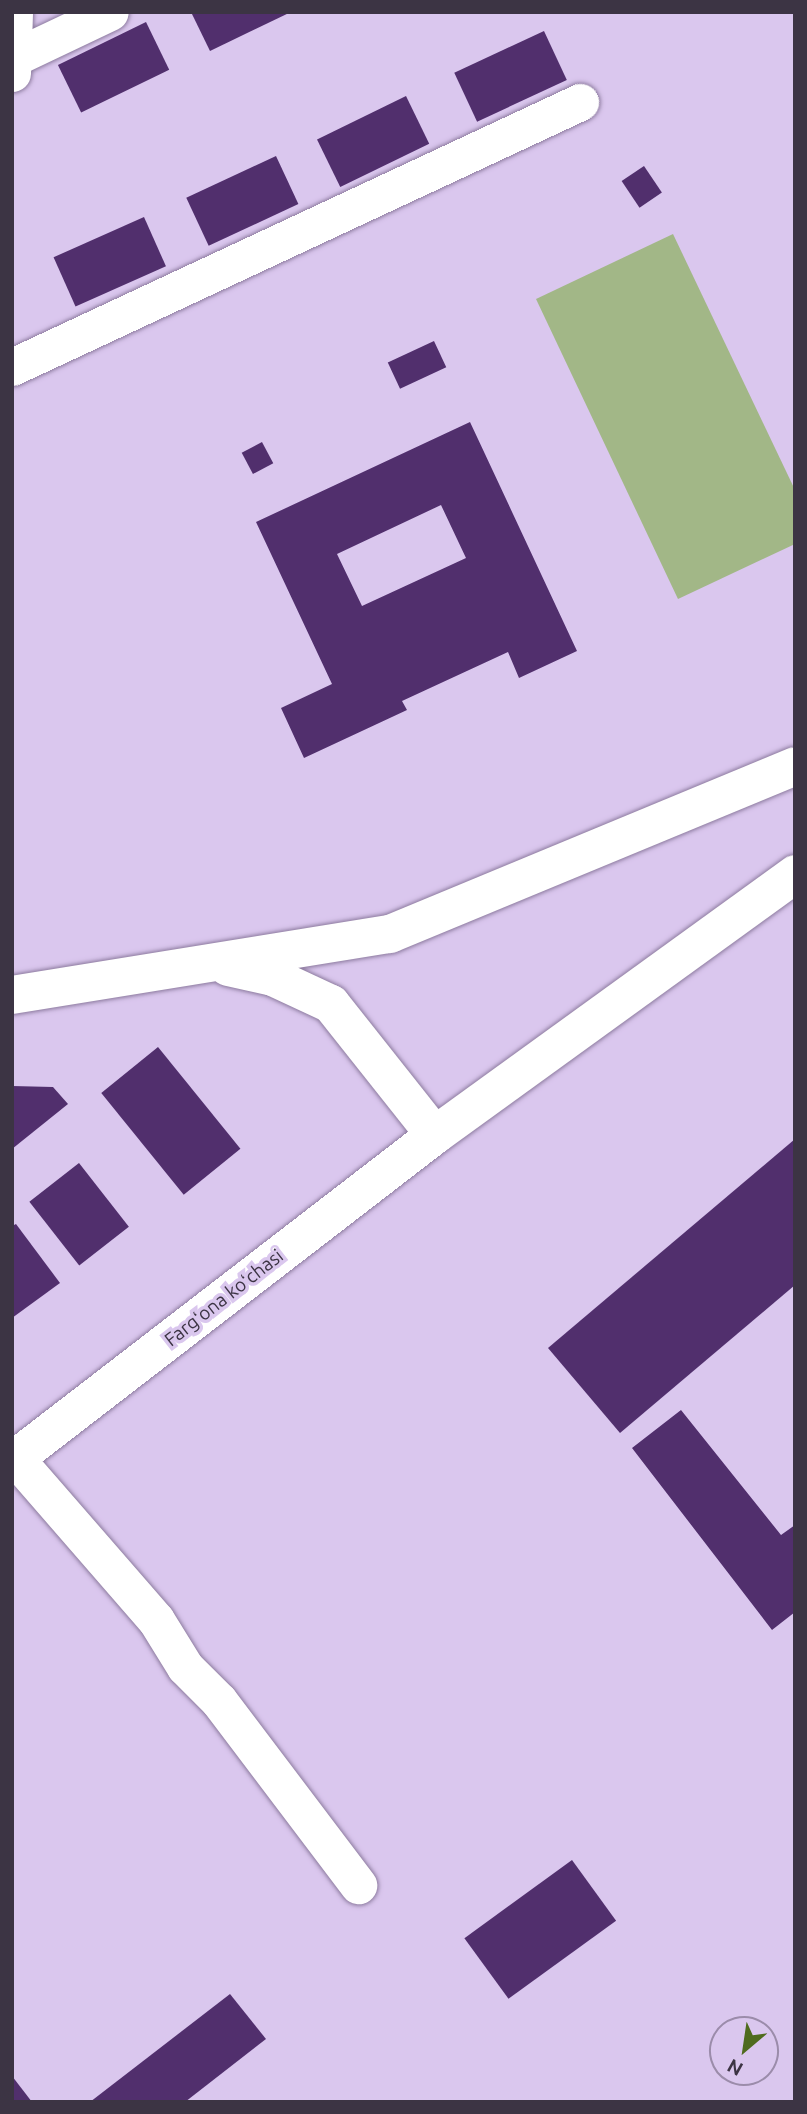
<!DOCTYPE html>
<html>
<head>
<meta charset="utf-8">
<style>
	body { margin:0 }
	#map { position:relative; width:807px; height:2114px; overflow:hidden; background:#dac7ee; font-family:Ubuntu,sans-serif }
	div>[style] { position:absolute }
	.green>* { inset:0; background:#a2b787 }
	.building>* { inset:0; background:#512f6d; transform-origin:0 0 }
	.roads { filter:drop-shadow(0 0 2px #8d7b9f) drop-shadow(0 0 2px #8d7b9f) }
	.street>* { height:37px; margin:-18.5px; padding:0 18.5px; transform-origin:18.5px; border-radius:18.5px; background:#fff }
	.secondary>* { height:38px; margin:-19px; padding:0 19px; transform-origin:19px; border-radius:19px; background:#fff }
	span { translate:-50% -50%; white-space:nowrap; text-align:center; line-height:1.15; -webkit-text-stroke:7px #dac7ee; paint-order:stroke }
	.street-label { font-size:19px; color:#3c3444 }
	.frame { position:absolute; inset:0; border:14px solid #3c3444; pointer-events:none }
	.north { position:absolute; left:709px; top:2016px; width:70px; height:70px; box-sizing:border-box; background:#dac7ee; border:2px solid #9b8caa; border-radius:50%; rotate:209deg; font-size:19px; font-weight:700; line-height:28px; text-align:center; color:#3c3444 }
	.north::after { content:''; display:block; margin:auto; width:24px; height:32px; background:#4f6b1e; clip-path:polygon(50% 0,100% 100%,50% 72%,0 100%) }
</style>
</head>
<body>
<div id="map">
	<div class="green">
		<i style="clip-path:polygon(673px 234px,795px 490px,795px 544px,678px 599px,536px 299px)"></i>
	</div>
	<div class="building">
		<i style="clip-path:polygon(191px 12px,291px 12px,210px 51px)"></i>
		<i style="left:146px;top:22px;width:53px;height:98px;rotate:64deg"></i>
		<i style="left:544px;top:31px;width:54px;height:99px;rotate:65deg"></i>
		<i style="left:406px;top:96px;width:53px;height:99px;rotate:64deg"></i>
		<i style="left:276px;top:156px;width:53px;height:99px;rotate:65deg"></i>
		<i style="left:644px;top:166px;width:32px;height:27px;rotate:56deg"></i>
		<i style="left:144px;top:217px;width:54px;height:99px;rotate:66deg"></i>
		<i style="left:434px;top:341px;width:29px;height:51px;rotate:65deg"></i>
		<i style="clip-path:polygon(evenodd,470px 422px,577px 651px,519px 678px,508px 652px,402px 701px,407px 710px,304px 758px,281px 708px,332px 684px,256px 522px,470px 422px,441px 505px,466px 558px,362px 606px,337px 554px,441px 505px)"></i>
		<i style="left:262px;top:442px;width:24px;height:23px;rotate:62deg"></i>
		<i style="left:158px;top:1047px;width:131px;height:73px;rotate:51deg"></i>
		<i style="clip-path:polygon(12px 1086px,53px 1087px,68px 1104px,12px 1149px)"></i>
		<i style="clip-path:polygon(795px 1139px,795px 1285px,620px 1433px,548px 1348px)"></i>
		<i style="left:79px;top:1163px;width:81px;height:63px;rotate:52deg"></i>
		<i style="clip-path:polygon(16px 1224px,60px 1283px,12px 1318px,12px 1226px)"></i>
		<i style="clip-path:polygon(681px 1410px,781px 1535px,795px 1525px,795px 1612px,772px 1630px,632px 1448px)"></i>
		<i style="left:572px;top:1860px;width:75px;height:133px;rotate:54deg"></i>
		<i style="clip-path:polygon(230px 1994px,266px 2039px,185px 2102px,90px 2102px)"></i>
		<i style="clip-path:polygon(12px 2076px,32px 2102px,12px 2102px)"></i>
	</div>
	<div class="roads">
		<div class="street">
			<i style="left:13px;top:58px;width:107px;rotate:-25.4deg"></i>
			<i style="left:12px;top:73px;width:61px;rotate:-88.1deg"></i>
			<i style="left:12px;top:367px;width:627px;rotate:-25.01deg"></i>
			<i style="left:16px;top:1459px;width:213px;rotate:49deg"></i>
			<i style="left:156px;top:1620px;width:55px;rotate:58.3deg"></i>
			<i style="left:185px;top:1667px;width:48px;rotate:45deg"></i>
			<i style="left:219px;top:1701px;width:231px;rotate:52.9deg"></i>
		</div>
		<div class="secondary">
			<i style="left:228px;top:967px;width:46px;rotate:12.5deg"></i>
			<i style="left:273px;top:977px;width:64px;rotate:25deg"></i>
			<i style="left:331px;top:1004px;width:167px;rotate:51.6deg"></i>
			<i style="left:12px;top:995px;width:383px;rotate:-9.2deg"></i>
			<i style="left:390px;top:934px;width:438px;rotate:-22.5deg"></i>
			<i style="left:12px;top:1461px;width:534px;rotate:-37.62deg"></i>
			<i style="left:435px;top:1135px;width:445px;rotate:-35.9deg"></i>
		</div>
	</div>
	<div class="street-label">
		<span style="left:224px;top:1298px;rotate:-38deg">Fargʻona koʻchasi</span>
	</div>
	<div class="frame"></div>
	<div class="north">N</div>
</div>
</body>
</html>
